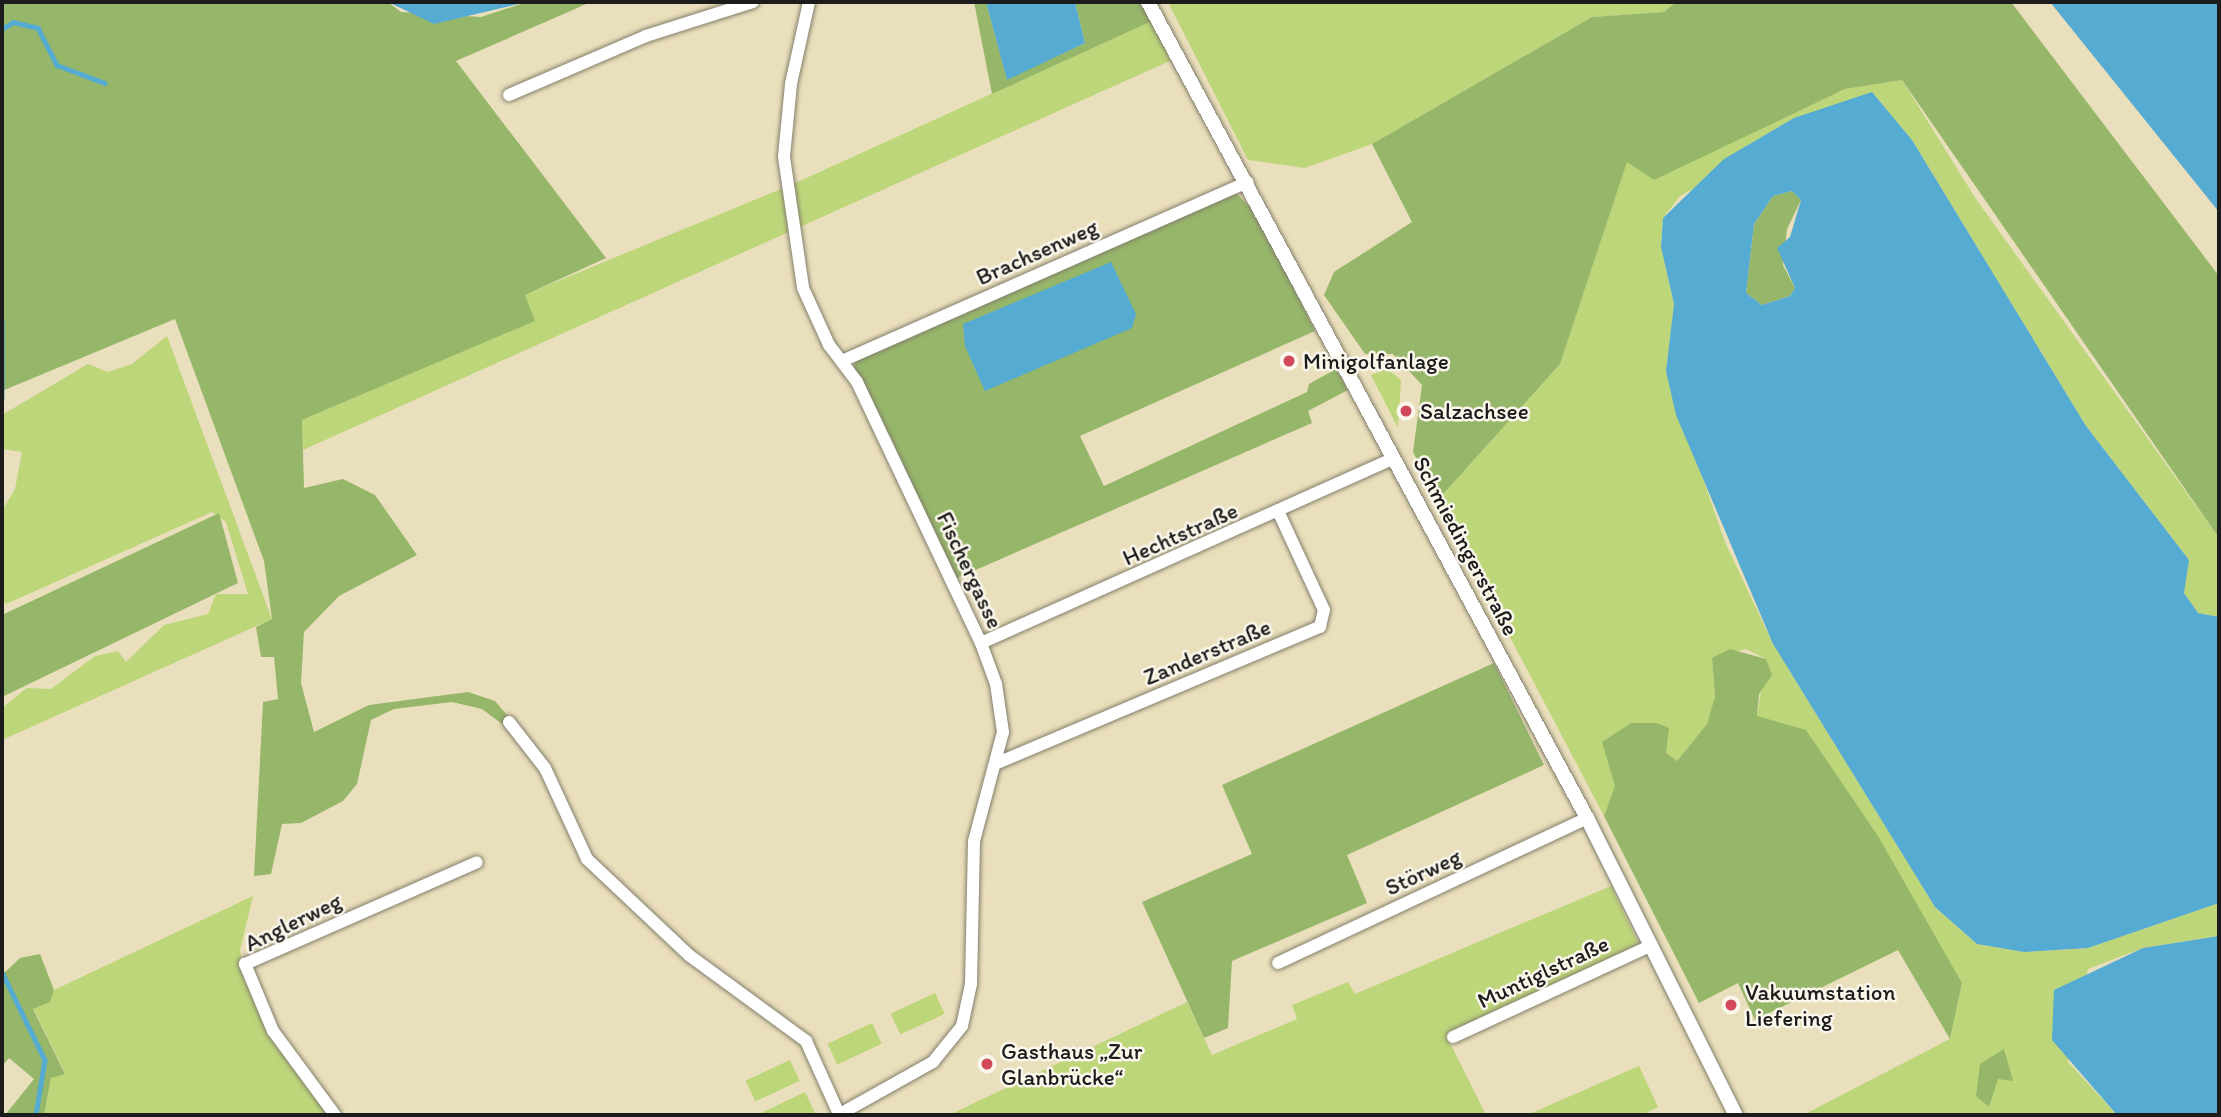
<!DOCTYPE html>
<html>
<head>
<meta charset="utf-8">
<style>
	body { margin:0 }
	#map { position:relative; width:2221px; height:1117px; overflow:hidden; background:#eadfbc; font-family:Itim,sans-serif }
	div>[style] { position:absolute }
	.green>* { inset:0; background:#bdd67a; transform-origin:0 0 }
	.forest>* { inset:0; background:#96b76a }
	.water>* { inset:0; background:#55abd1 }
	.stream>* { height:4.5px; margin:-2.25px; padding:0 2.25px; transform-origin:2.25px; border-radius:2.25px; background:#55abd1 }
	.roads { filter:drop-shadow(0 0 2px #837e6c) drop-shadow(0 0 2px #837e6c) }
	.minor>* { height:12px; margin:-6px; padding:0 6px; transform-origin:6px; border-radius:6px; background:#fff }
	.tertiary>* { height:14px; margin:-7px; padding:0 7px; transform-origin:7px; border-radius:7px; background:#fff }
	.dots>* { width:19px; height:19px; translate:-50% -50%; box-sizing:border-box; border:4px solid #fbf7ec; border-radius:50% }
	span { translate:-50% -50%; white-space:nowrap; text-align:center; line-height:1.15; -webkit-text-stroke:5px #fbf7ec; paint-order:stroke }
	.street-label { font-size:23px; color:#1c1c1c }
	.poi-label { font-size:23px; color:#1c1c1c }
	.left { translate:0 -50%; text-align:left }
	.frame { position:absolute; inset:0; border:4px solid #1c1c1c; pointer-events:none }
</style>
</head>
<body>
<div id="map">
	<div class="green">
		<i style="clip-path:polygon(1168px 2px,1676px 2px,1664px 12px,1592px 17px,1372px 144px,1305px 168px,1248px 160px)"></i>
		<i style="clip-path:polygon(1152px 21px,1172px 60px,303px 450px,302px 420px,534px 321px,524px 295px,793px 184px)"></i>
		<i style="clip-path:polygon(1902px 80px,1976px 199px,2219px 538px,2219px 617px,2198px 613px,2183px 592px,2189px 560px,2086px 426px,1912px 140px,1872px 92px,1680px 196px,1663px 218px,1661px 247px,1674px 304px,1666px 372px,1725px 542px,1773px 644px,1935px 907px,1977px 944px,2024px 952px,2088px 948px,2219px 903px,2219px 936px,2143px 948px,2088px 969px,2068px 1062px,2117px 1115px,1803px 1115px,1950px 1039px,1962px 983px,1757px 716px,1766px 659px,1746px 649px,1712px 658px,1715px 696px,1707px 724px,1677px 761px,1666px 753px,1615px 787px,1604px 816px,1438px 500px,1560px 364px,1627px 161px,1798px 111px,1845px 89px)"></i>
		<i style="clip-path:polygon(167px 336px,272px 619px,2px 740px,2px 708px,27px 688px,51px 689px,95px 656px,118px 651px,126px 662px,164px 625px,208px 614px,216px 594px,248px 594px,226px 522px,212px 512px,6px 604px,2px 599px,2px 511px,15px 489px,22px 452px,2px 449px,2px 415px,88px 364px,108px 372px,132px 364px)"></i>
		<i style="clip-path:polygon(1387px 369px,1401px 380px,1398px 428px,1371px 375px)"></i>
		<i style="clip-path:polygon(1611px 886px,1640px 947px,1447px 1037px,1486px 1115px,949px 1115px,1187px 1002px,1212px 1055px,1297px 1019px,1292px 1005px,1348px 982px,1355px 994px)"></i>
		<i style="clip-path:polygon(253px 896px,240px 950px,243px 968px,271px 1033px,330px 1115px,44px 1115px,51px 1078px,65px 1073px,33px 1008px,50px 1002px,54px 990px)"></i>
		<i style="left:935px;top:993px;width:23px;height:49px;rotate:65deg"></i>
		<i style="left:872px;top:1023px;width:23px;height:49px;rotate:65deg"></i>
		<i style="left:790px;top:1060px;width:23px;height:49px;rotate:65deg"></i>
		<i style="clip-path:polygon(1639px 1066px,1658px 1107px,1642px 1115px,1527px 1115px)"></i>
		<i style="clip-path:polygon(805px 1092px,815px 1113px,762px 1115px,761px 1113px)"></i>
	</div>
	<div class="forest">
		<i style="clip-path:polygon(388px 2px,401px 12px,481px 17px,527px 2px,591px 2px,456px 61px,606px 258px,525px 295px,535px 321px,302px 420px,304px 488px,343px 479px,375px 495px,417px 555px,339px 596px,304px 632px,301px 683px,314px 732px,369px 705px,468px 692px,495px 701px,539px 752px,482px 709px,452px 702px,394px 709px,371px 720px,357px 784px,343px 801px,301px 823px,282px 824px,271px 874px,254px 876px,263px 702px,278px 699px,274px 657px,261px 657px,256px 627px,272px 619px,264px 561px,175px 319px,2px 391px,2px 4px)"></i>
		<i style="clip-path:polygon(974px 2px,986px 2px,1007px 79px,1085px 43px,1075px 2px,1142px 2px,1152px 21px,992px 94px)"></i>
		<i style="clip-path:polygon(1676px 2px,2011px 2px,2219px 276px,2219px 538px,1902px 80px,1845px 89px,1654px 180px,1627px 162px,1560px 364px,1438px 500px,1413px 452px,1422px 385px,1393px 354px,1365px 354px,1324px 295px,1334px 272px,1412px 222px,1372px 144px,1592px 17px,1664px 12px)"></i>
		<i style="clip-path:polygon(1792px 191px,1801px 200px,1787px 229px,1783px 265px,1795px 288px,1790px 296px,1762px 305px,1746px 293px,1754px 224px,1773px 196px)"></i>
		<i style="clip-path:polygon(1236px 193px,1257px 214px,1315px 331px,1080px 436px,1104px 486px,1307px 392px,1309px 384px,1336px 369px,1348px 390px,1308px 411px,1312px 423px,955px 579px,854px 370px,856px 359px)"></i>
		<i style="clip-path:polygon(219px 513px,238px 583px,2px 697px,2px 615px)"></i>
		<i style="clip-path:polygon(1730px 649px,1766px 659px,1772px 675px,1759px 694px,1757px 716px,1806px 730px,1878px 836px,1962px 983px,1950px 1039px,1898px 950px,1755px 1020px,1738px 983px,1699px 1003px,1604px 816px,1615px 786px,1602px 742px,1631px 723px,1657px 723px,1669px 728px,1666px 753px,1677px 761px,1707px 724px,1715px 696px,1712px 658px)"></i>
		<i style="clip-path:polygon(1494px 663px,1544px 765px,1347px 855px,1367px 903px,1232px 961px,1228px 1028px,1204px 1038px,1142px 902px,1252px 854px,1222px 785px)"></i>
		<i style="clip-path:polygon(40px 954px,54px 990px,50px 1002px,33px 1009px,65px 1074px,51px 1078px,44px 1115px,5px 1115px,34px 1079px,9px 1058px,2px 1066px,2px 975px,20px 958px)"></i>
		<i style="clip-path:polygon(2004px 1049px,2013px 1081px,1998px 1079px,1989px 1107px,1976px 1096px,1980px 1064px)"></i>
	</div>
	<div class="water">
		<i style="clip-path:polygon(388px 2px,527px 2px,434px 24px)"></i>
		<i style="clip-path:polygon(986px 2px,1075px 2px,1085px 43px,1007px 80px)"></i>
		<i style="clip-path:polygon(2050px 2px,2219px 2px,2219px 212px)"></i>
		<i style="clip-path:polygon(evenodd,1872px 92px,1912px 140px,2086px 426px,2189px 560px,2184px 593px,2198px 613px,2219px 617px,2219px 903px,2088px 948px,2024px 952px,1977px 944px,1935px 907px,1773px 644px,1676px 415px,1666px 371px,1674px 304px,1661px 247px,1663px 218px,1724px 159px,1794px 118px,1872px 92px,1792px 191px,1801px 200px,1790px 237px,1777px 248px,1795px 288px,1790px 296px,1762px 305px,1746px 293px,1754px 224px,1773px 196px,1792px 191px)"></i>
		<i style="clip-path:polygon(1111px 262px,1136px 314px,1132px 328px,985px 391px,965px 346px,963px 324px)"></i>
		<i style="clip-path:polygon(2219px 936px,2219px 1115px,2117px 1115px,2052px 1040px,2054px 990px,2143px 948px)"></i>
	</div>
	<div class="stream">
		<i style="left:2px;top:29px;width:13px;rotate:-32deg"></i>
		<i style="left:13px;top:22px;width:26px;rotate:13deg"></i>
		<i style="left:38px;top:28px;width:42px;rotate:62.8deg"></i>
		<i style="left:57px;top:65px;width:51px;rotate:20.6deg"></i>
		<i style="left:2px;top:319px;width:79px;rotate:90deg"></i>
		<i style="left:2px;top:972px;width:98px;rotate:64deg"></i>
		<i style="left:45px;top:1060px;width:56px;rotate:99.3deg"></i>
	</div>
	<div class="roads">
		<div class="minor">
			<i style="left:809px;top:2px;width:84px;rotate:102.4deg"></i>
			<i style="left:791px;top:84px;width:73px;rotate:95.5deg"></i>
			<i style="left:784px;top:157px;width:132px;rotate:81.7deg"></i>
			<i style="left:803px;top:288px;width:63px;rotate:65.5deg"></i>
			<i style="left:829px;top:345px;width:46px;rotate:52.9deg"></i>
			<i style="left:857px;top:382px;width:289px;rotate:64.6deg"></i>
			<i style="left:981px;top:643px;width:44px;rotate:69.9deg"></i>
			<i style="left:996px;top:684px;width:49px;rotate:81.7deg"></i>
			<i style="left:1003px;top:732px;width:113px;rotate:104.9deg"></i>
			<i style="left:974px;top:841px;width:143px;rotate:91.2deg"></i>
			<i style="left:971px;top:984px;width:43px;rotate:102.1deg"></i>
			<i style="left:962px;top:1026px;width:46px;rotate:128.9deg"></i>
			<i style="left:933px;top:1062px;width:109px;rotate:150.8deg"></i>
			<i style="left:509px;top:95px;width:149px;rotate:-23.3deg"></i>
			<i style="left:646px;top:36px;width:112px;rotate:-17.6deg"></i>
			<i style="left:844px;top:360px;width:441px;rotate:-23.8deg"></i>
			<i style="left:981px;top:643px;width:451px;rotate:-24.1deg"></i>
			<i style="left:509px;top:722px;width:58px;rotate:52deg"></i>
			<i style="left:545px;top:768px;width:100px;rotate:65.2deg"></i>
			<i style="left:587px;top:859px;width:141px;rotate:43.3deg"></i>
			<i style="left:690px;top:956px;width:144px;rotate:36.2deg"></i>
			<i style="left:806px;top:1041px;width:80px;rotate:65.7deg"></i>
			<i style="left:995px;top:764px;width:353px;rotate:-22.9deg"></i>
			<i style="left:1320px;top:627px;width:17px;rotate:-77deg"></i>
			<i style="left:1324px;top:610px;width:107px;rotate:-114.9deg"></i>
			<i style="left:1278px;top:963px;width:341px;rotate:-25.1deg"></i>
			<i style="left:1453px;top:1037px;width:219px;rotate:-24.8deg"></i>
			<i style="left:335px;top:1115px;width:104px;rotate:-126.4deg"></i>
			<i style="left:273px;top:1031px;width:73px;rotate:-112.7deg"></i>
			<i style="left:245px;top:964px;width:253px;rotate:-23.7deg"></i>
		</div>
		<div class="tertiary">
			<i style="left:1148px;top:2px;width:927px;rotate:61.72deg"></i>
			<i style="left:1587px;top:818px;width:332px;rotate:63.4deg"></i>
		</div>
	</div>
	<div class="dots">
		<i style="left:1289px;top:361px;background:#d1495b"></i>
		<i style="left:1406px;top:411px;background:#d1495b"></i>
		<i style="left:1731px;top:1005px;background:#d1495b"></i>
		<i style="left:987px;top:1064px;background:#d1495b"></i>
	</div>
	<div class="street-label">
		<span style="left:1037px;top:252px;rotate:-24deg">Brachsenweg</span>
		<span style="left:1180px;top:534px;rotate:-24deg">Hechtstraße</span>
		<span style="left:1466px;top:546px;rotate:62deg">Schmiedingerstraße</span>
		<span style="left:970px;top:570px;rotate:65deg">Fischergasse</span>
		<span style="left:1207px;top:652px;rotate:-23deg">Zanderstraße</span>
		<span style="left:1423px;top:872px;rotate:-25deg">Störweg</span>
		<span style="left:293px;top:922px;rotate:-26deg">Anglerweg</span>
		<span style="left:1543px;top:972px;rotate:-25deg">Muntiglstraße</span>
	</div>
	<div class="poi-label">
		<span class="left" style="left:1303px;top:361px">Minigolfanlage</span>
		<span class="left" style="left:1420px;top:411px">Salzachsee</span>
		<span class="left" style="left:1745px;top:1005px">Vakuumstation<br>Liefering</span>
		<span class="left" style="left:1001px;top:1064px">Gasthaus „Zur<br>Glanbrücke“</span>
	</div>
	<div class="frame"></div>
</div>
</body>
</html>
